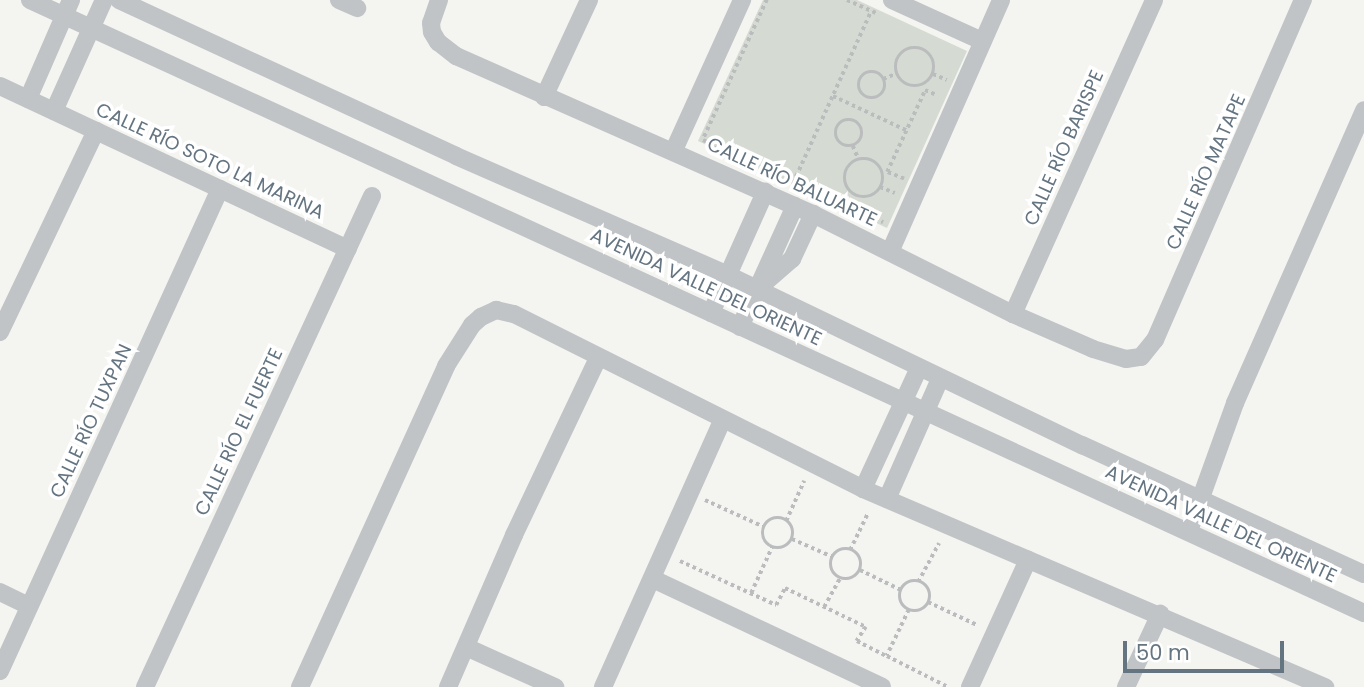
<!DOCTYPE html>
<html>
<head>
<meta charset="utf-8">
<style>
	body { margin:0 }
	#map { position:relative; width:1364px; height:687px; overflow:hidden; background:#f4f5f1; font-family:Poppins,sans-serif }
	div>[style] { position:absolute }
	.green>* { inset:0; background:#d5dbd2 }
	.path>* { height:3.5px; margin-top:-1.75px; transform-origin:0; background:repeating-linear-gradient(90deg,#babcbe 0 3.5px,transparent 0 7px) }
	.path>.ring { margin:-1.75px; padding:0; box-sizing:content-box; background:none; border:3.5px solid #babcbe; border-radius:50% }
	.street>* { height:18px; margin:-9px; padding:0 9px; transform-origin:9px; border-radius:9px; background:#c0c4c7 }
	span { translate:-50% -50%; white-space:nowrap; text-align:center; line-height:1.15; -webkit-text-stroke:7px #fff; paint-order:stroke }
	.street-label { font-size:19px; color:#647481 }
	.scale { position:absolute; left:1123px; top:641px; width:161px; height:32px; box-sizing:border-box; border:4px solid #647481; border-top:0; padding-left:9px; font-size:21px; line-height:24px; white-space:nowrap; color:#647481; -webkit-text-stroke:5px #fff; paint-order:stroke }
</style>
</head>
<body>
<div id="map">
	<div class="green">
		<i style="clip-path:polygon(763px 0,857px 0,967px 51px,887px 228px,698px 141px)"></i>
	</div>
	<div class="path">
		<i style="left:767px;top:0;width:154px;rotate:114.6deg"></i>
		<i style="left:703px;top:140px;width:198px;rotate:24.5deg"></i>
		<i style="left:847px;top:0;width:34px;rotate:24deg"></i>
		<i class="ring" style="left:896px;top:48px;width:34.5px;height:34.5px"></i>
		<i class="ring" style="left:859px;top:72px;width:22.5px;height:22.5px"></i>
		<i style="left:933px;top:74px;width:15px;rotate:23deg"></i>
		<i style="left:883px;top:79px;width:16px;rotate:-22deg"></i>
		<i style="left:833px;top:96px;width:81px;rotate:25deg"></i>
		<i class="ring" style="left:836px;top:120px;width:22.5px;height:22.5px"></i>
		<i style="left:853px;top:146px;width:15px;rotate:67deg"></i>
		<i class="ring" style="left:845px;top:159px;width:34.5px;height:34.5px"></i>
		<i style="left:904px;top:179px;width:18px;rotate:-158deg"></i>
		<i style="left:887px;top:172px;width:90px;rotate:-65.1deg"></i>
		<i style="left:925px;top:90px;width:13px;rotate:23deg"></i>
		<i style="left:793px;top:183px;width:189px;rotate:-65.6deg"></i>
		<i style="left:880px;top:187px;width:16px;rotate:22deg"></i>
		<i style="left:705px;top:500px;width:65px;rotate:24.6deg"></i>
		<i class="ring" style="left:763px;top:518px;width:26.5px;height:26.5px"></i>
		<i style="left:786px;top:521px;width:44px;rotate:-65.8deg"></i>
		<i style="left:792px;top:539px;width:45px;rotate:23.7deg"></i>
		<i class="ring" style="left:831px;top:549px;width:26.5px;height:26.5px"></i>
		<i style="left:850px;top:550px;width:41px;rotate:-64.1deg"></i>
		<i style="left:680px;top:561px;width:106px;rotate:24.6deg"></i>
		<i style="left:776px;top:605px;width:19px;rotate:-62deg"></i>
		<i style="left:785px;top:588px;width:90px;rotate:25.7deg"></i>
		<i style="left:866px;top:627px;width:17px;rotate:123deg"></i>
		<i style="left:857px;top:641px;width:34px;rotate:27deg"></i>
		<i style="left:860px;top:570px;width:46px;rotate:26deg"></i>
		<i class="ring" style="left:900px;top:581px;width:26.5px;height:26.5px"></i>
		<i style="left:918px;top:582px;width:44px;rotate:-61.7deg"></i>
		<i style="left:751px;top:593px;width:51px;rotate:-65.5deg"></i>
		<i style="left:928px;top:602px;width:54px;rotate:25.1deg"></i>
		<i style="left:824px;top:607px;width:33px;rotate:-61deg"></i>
		<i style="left:909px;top:610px;width:51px;rotate:115.6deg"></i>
		<i style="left:887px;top:656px;width:68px;rotate:26.9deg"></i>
	</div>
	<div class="street">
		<i style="left:30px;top:0;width:1468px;rotate:24.68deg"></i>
		<i style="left:119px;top:0;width:371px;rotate:24.8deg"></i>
		<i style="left:456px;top:156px;width:297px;rotate:23.6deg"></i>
		<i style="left:728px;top:275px;width:393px;rotate:25.7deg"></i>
		<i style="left:1082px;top:445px;width:310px;rotate:24.6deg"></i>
		<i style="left:339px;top:0;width:20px;rotate:24deg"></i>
		<i style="left:439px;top:0;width:24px;rotate:109deg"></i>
		<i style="left:431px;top:23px;width:9px;rotate:84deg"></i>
		<i style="left:432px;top:32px;width:12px;rotate:59deg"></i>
		<i style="left:438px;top:42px;width:23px;rotate:38deg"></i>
		<i style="left:456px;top:56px;width:390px;rotate:23.9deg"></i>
		<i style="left:813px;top:214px;width:224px;rotate:26.6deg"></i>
		<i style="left:1013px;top:314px;width:87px;rotate:23.6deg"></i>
		<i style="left:1093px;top:349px;width:34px;rotate:17deg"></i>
		<i style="left:1126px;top:359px;width:15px;rotate:-8deg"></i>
		<i style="left:1141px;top:357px;width:22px;rotate:-51deg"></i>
		<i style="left:1155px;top:340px;width:371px;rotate:-66.5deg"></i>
		<i style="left:892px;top:0;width:99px;rotate:24.5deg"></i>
		<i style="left:0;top:86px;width:384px;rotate:25.1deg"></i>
		<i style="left:544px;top:97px;width:107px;rotate:-65.1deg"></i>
		<i style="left:28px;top:99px;width:108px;rotate:-66.5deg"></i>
		<i style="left:54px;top:111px;width:122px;rotate:-65.8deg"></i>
		<i style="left:674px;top:150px;width:165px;rotate:-65.6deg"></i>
		<i style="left:890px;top:252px;width:275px;rotate:-66.2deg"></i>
		<i style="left:762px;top:285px;width:40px;rotate:-41deg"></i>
		<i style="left:792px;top:259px;width:50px;rotate:-65deg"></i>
		<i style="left:711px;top:313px;width:133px;rotate:-65.9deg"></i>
		<i style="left:1013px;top:314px;width:344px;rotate:-65.8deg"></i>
		<i style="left:740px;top:327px;width:133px;rotate:-65.6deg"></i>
		<i style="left:0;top:332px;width:223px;rotate:-64.5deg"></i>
		<i style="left:863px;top:489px;width:133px;rotate:-65.2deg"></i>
		<i style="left:887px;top:499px;width:131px;rotate:-66.2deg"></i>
		<i style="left:1189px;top:531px;width:136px;rotate:-70.2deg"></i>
		<i style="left:1235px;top:403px;width:320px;rotate:-66.2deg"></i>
		<i style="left:653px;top:579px;width:253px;rotate:25.2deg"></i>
		<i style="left:0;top:592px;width:32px;rotate:26deg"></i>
		<i style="left:466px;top:647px;width:98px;rotate:24.2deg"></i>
		<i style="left:0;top:671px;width:530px;rotate:-65.47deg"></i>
		<i style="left:145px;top:687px;width:541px;rotate:-65.19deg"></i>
		<i style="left:300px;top:687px;width:353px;rotate:-65.5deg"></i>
		<i style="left:446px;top:366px;width:49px;rotate:-57.6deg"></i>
		<i style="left:472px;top:325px;width:12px;rotate:-42deg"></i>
		<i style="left:481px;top:317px;width:17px;rotate:-25deg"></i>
		<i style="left:496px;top:310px;width:18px;rotate:13deg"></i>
		<i style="left:514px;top:314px;width:390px;rotate:26.6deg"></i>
		<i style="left:863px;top:489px;width:503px;rotate:23.2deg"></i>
		<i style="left:448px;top:687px;width:166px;rotate:-66.5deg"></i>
		<i style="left:514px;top:535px;width:196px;rotate:-64.6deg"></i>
		<i style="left:603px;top:687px;width:291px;rotate:-65.9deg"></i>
		<i style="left:970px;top:687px;width:140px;rotate:-65.5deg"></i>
		<i style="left:1126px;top:687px;width:81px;rotate:-65deg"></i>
	</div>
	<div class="street-label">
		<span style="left:1064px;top:148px;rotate:-66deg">CALLE RÍO BARISPE</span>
		<span style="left:210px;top:161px;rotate:25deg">CALLE RÍO SOTO LA MARINA</span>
		<span style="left:1206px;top:172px;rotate:-66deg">CALLE RÍO MATAPE</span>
		<span style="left:792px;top:182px;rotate:25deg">CALLE RÍO BALUARTE</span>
		<span style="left:706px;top:287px;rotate:25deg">AVENIDA VALLE DEL ORIENTE</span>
		<span style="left:91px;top:421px;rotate:-65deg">CALLE RÍO TUXPAN</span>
		<span style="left:239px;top:432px;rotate:-65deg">CALLE RÍO EL FUERTE</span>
		<span style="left:1221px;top:524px;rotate:25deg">AVENIDA VALLE DEL ORIENTE</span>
	</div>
	<div class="scale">50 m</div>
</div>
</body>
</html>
